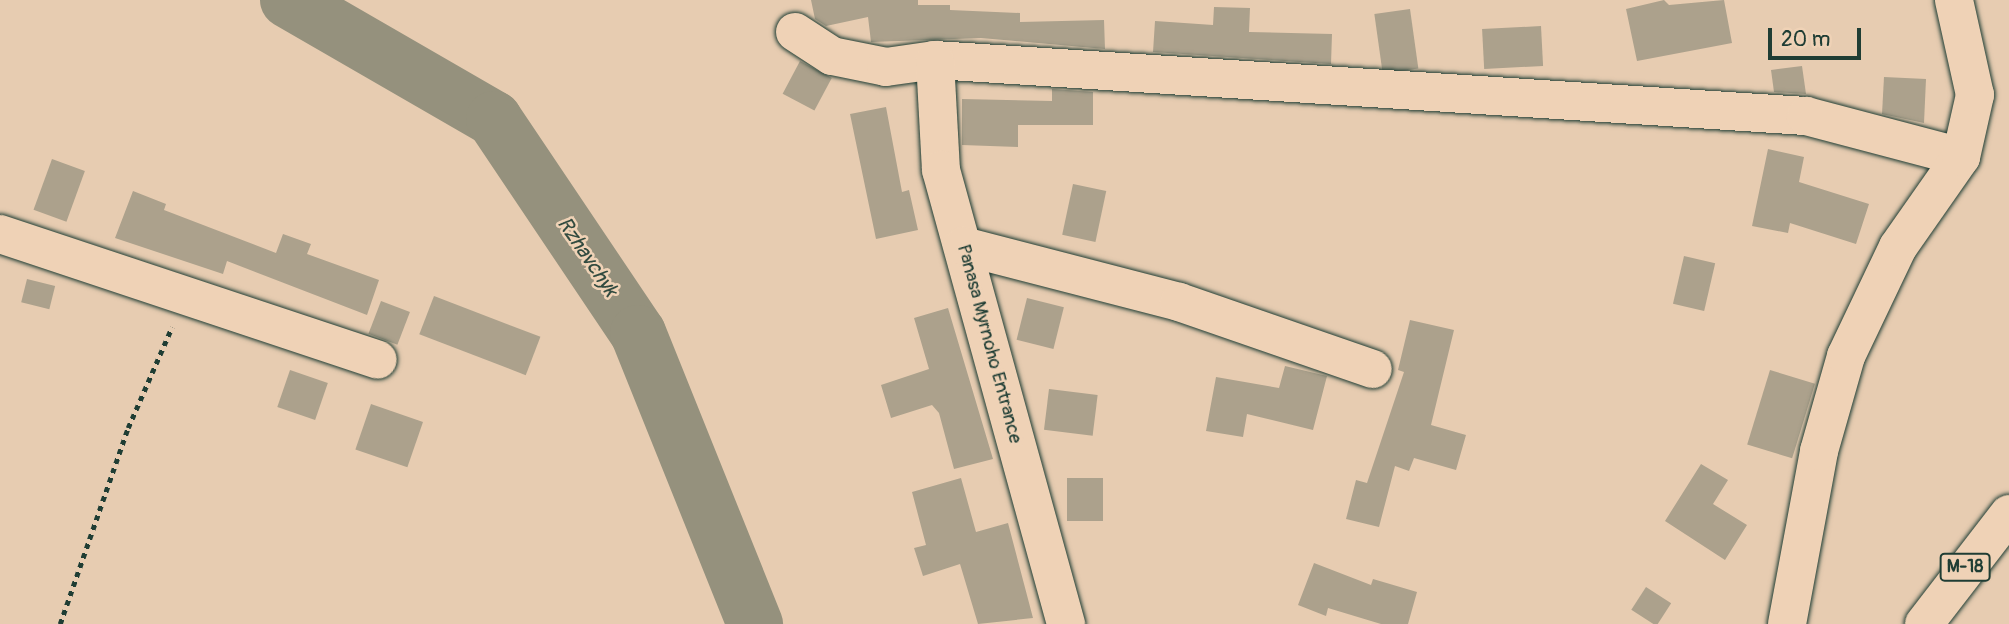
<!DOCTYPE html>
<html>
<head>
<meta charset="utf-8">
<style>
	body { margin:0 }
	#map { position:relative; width:2009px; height:624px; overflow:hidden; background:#e7ccb1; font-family:Pangolin,sans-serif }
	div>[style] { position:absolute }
	.river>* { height:56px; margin:-28px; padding:0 28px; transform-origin:28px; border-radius:28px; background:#95917d }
	.building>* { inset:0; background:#aca18c; transform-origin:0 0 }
	.path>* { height:4.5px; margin-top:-2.25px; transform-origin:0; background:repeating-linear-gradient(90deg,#1f3d34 0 5px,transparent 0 10px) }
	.roads { filter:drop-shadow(0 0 2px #1f3d34) drop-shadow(0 0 2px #1f3d34) }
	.minor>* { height:38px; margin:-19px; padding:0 19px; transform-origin:19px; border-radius:19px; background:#efd2b6 }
	.highway>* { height:38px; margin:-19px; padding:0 19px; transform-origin:19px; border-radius:19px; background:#efd2b6 }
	span { translate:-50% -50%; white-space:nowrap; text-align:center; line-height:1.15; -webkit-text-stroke:5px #efd2b6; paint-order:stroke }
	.shield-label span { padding:2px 5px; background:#efd2b6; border:2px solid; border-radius:5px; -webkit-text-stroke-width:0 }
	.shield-label { font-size:18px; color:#1f3d34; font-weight:700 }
	.street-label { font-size:19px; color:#1f3d34 }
	.water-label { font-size:21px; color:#314a3f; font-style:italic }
	.scale { position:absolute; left:1768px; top:28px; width:93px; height:32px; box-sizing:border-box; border:4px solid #1f3d34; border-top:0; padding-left:9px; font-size:21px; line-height:24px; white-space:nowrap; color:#1f3d34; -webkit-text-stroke:5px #efd2b6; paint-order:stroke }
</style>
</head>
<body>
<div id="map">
	<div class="river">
		<i style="left:288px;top:0;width:238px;rotate:30deg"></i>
		<i style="left:494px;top:119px;width:258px;rotate:56.1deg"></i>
		<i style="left:638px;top:333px;width:314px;rotate:68.1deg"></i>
	</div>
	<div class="building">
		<i style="clip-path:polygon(811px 0,918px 0,918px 5px,950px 5px,950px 10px,1020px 13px,1020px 22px,1104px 20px,1105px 49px,981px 38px,871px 42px,868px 17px,826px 26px,815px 19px)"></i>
		<i style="clip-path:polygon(1664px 0,1669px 5px,1724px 0,1732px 43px,1637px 61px,1626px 9px)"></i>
		<i style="clip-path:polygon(1214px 7px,1250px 8px,1249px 32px,1332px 34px,1331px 64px,1153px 52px,1155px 21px,1213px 25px)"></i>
		<i style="left:1410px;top:9px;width:60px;height:36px;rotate:82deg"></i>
		<i style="left:1541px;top:26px;width:40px;height:59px;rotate:87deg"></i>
		<i style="left:800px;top:61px;width:36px;height:37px;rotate:28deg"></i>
		<i style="clip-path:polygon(1802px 66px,1806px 94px,1774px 92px,1771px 70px)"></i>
		<i style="clip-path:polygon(1884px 77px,1926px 79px,1924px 123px,1882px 114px)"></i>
		<i style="clip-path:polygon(1052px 89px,1093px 92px,1093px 125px,1018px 125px,1018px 147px,962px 145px,962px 99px,1052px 101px)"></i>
		<i style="clip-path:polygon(886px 107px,902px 192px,909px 190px,918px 230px,876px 239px,850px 114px)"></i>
		<i style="clip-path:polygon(1768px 149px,1804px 157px,1799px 182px,1869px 204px,1856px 244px,1790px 223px,1788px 233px,1752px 226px)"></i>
		<i style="left:52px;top:159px;width:35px;height:54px;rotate:20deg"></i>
		<i style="left:1073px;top:184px;width:34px;height:52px;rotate:12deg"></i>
		<i style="clip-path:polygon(133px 191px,166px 204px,164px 210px,276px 253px,283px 234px,311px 244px,307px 254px,379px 280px,367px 315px,227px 261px,223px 274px,115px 238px)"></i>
		<i style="left:1684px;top:256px;width:32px;height:49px;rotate:13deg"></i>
		<i style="left:27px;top:279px;width:29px;height:24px;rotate:14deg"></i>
		<i style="left:434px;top:296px;width:114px;height:41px;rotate:21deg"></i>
		<i style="left:1027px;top:298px;width:38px;height:43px;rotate:14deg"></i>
		<i style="left:381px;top:301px;width:31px;height:35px;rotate:21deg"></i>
		<i style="clip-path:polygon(948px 308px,993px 459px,954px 469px,939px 413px,932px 405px,891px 418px,881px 385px,929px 369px,914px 318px)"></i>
		<i style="clip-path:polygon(1410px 320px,1454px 330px,1431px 425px,1466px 435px,1456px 470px,1414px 458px,1409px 471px,1395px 466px,1379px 527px,1346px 519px,1356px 480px,1367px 483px,1404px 372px,1398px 370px)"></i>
		<i style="clip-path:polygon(1285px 366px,1327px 376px,1313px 430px,1247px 414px,1243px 437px,1206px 431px,1216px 377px,1279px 388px)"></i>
		<i style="left:290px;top:370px;width:40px;height:39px;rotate:19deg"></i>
		<i style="left:1770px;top:370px;width:47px;height:78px;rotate:17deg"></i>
		<i style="left:1049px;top:389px;width:49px;height:41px;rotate:7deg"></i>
		<i style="left:371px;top:404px;width:55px;height:48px;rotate:19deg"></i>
		<i style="clip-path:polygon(1701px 464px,1728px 480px,1713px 504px,1747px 525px,1725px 560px,1665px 521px)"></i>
		<i style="clip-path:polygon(961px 478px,976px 532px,1008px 523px,1033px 618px,978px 624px,960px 564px,923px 576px,914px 548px,926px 545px,912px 492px)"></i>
		<i style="left:1067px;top:478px;width:36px;height:43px"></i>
		<i style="clip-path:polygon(1314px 563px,1371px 585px,1373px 579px,1417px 592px,1408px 624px,1381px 624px,1328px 608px,1326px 616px,1298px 605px)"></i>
		<i style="left:1646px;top:587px;width:30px;height:27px;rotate:33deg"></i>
	</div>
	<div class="path">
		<i style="left:60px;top:624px;width:207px;rotate:-70.9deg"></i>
		<i style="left:128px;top:428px;width:110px;rotate:-66.5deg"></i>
	</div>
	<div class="roads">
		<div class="minor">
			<i style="left:795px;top:32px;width:44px;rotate:33deg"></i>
			<i style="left:832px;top:56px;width:55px;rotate:11.5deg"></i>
			<i style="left:886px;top:67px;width:49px;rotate:-8.1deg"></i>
			<i style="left:935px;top:60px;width:873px;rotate:3.68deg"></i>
			<i style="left:1806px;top:116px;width:160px;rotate:14.8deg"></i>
			<i style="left:935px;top:60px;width:110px;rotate:86.9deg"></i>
			<i style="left:941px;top:170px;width:471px;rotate:74.6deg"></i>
			<i style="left:0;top:234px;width:398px;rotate:18.4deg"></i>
			<i style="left:963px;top:246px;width:223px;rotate:14.5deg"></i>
			<i style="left:1179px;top:302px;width:205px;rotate:19.1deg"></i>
			<i style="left:1787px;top:624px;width:176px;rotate:-79.5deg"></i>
			<i style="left:1819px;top:451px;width:99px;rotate:-74.1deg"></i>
			<i style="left:1846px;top:356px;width:121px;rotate:-64.5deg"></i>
			<i style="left:1898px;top:247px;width:110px;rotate:-55deg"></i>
			<i style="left:1961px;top:157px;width:64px;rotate:-77.3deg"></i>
			<i style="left:1975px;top:95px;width:97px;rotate:-102.5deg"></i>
		</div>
		<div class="highway">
			<i style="left:1924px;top:624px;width:139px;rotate:-52.3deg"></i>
		</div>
	</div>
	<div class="shield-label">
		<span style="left:1965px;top:567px">М-18</span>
	</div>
	<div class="street-label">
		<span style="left:989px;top:344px;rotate:75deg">Panasa Myrnoho Entrance</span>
	</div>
	<div class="water-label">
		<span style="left:587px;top:257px;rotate:56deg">Rzhavchyk</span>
	</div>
	<div class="scale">20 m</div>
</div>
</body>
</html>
